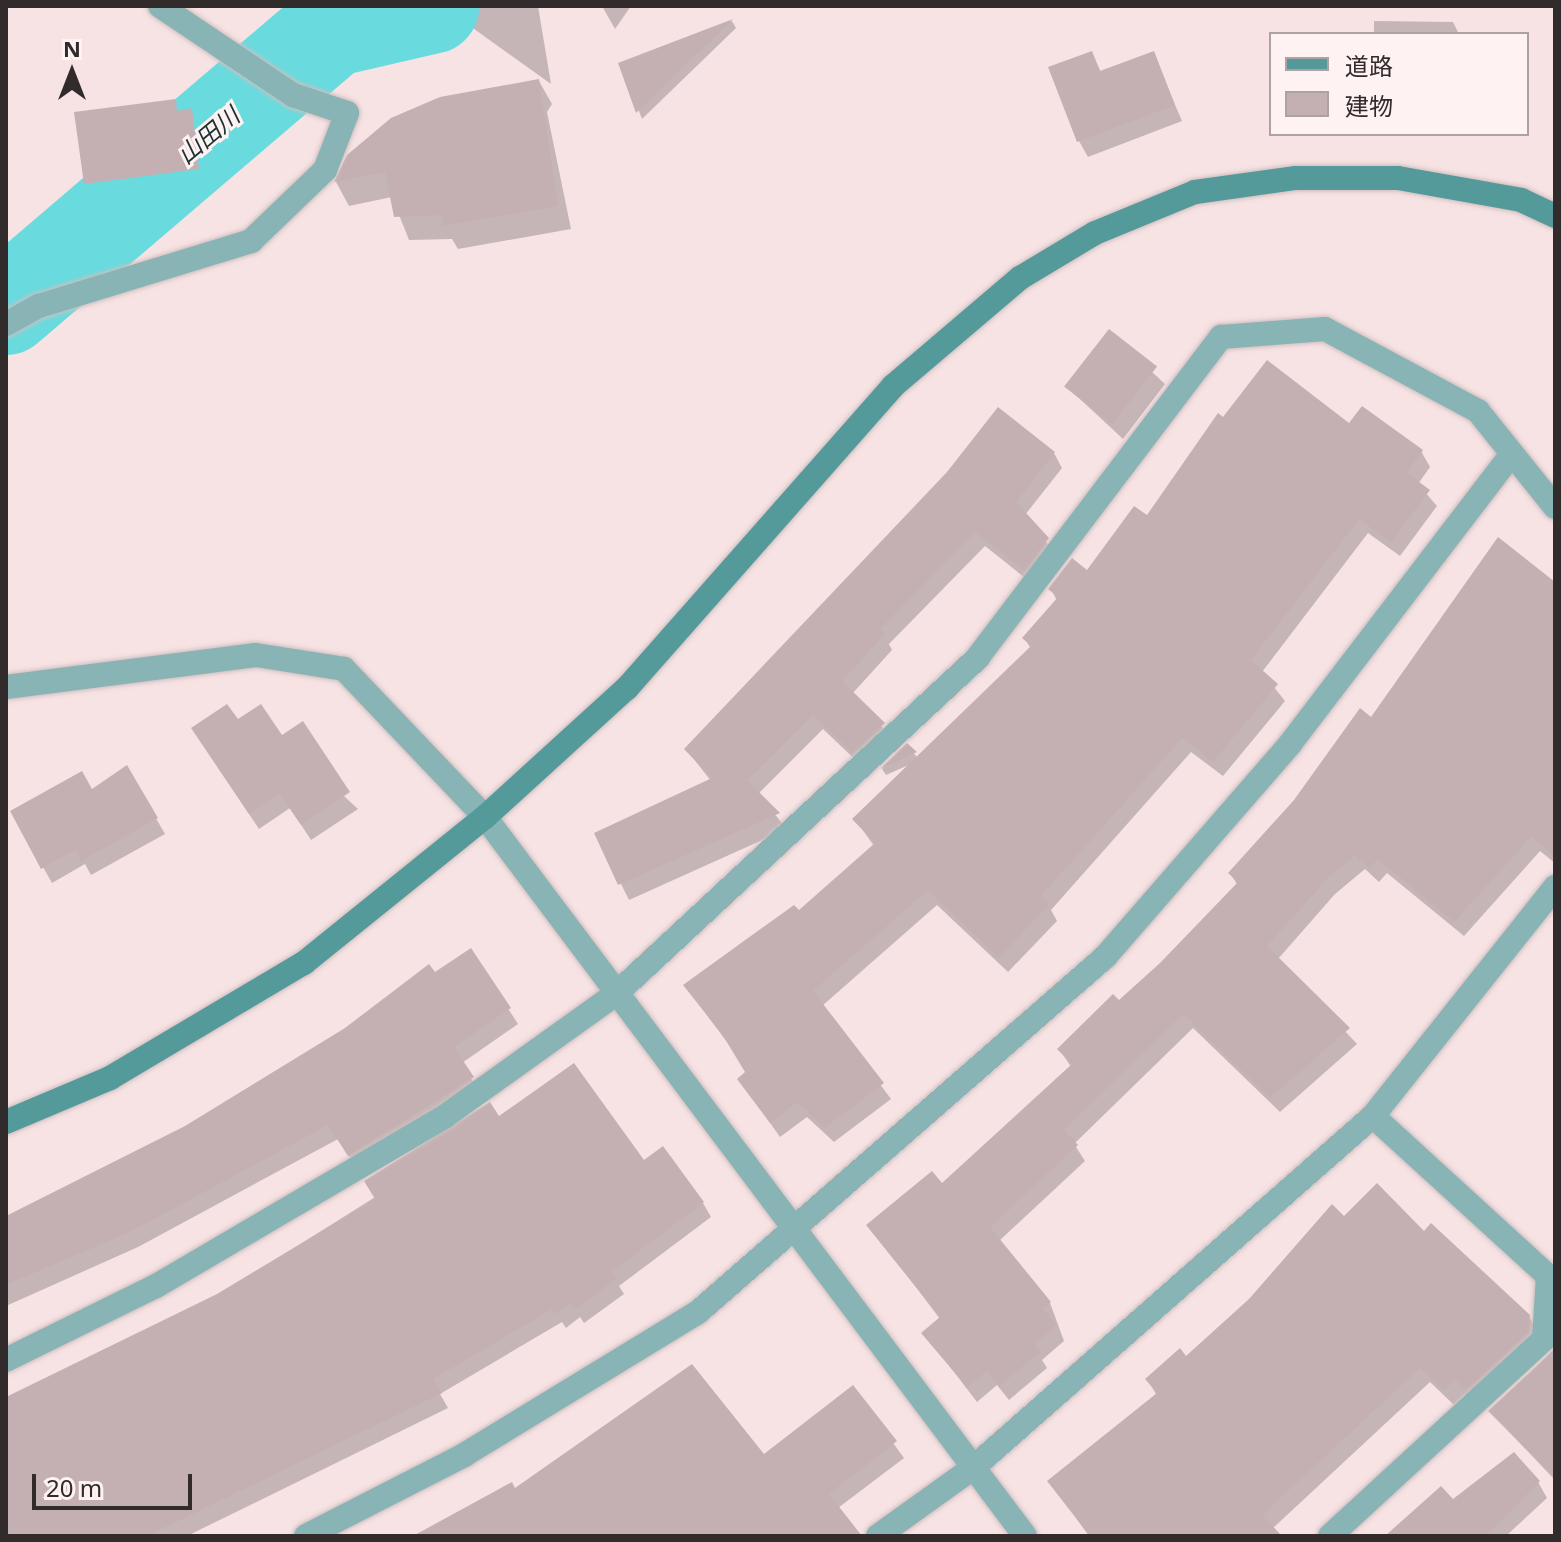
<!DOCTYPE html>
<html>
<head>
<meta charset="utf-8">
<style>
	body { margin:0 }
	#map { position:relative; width:1561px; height:1542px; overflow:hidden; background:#f7e3e4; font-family:"Noto Sans","Noto Sans JP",sans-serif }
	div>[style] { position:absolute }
	.shadow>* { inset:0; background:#0003 }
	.river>* { height:96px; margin:-48px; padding:0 48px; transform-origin:48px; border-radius:48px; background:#69dbde }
	.building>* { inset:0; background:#c4b0b2; transform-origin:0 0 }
	.roads { filter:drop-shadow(0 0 2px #d0bebf) drop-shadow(0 0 2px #d0bebf) }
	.street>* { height:24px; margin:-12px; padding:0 12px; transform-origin:12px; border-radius:12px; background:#88b4b5 }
	.secondary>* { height:24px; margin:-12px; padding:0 12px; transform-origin:12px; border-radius:12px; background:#549a9b }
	span { translate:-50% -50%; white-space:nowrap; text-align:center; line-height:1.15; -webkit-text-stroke:6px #fff2f3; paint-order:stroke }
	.water-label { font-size:24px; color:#1c3132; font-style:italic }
	.frame { position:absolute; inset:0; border:8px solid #322b2b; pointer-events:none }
	.legend { position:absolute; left:1269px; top:32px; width:260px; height:104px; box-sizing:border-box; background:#fff2f3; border:2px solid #ada2a3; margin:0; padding:10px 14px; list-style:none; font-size:24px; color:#322b2b }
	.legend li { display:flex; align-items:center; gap:16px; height:40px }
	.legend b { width:40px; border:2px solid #ada2a3 }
	.north { position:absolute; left:32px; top:32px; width:80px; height:80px; -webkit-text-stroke:6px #fff2f3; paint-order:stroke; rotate:0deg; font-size:22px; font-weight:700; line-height:32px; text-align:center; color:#322b2b }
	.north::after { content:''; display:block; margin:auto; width:28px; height:36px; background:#322b2b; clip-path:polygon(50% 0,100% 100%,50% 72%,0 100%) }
	.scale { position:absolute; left:32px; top:1474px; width:160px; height:36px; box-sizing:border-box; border:4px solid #322b2b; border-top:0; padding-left:10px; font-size:24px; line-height:28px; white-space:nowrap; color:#322b2b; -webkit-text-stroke:6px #fff2f3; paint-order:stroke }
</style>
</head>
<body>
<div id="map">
	<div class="shadow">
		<i style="clip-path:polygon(379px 6px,538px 6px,551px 84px,456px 16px,429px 54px,392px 28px)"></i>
		<i style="clip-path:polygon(602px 6px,631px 6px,615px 29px)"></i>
		<i style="clip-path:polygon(732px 21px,736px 28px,642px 119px,621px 64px)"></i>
		<i style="clip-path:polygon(1374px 21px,1453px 22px,1459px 34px,1374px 34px)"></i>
		<i style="clip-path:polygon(1091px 53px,1101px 72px,1153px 53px,1182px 121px,1088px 157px,1079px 141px)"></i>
		<i style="clip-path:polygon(539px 81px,552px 104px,547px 112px,571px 229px,458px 249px,452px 239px,409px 240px,392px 197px,349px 206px,336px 182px,349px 156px)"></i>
		<i style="clip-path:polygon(175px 101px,200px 126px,207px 185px,95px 200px,86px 184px)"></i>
		<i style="clip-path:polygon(1109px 332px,1165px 384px,1123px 439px,1067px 387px)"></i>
		<i style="clip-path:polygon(1223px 419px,1349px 426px,1421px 451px,1430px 467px,1418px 484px,1437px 506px,1400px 556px,1368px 533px,1262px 672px,1285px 701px,1223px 776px,1191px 752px,1051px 910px,1057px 921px,1008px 972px,937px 905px,822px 1006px,891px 1099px,834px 1142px,807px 1117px,780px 1137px,739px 1079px,747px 1073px,733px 1050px,685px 986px,799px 913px,874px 846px,855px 819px,911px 764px,886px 775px,882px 769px,907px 746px,918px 758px,1031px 649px,1025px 639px,1057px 601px,1051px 589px,1087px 573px,1147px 518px)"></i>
		<i style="clip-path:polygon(1054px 453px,1062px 468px,1025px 515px,1056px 555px,1034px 585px,985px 546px,889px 644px,892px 650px,852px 694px,893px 739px,863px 767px,823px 729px,758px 794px,787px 829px,629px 900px,596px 834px,711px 781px,686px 749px)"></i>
		<i style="clip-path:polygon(1555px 589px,1555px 863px,1540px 851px,1464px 936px,1387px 873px,1379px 882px,1365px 869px,1335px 894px,1278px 959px,1357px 1044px,1280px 1112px,1193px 1028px,1074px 1144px,1085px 1161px,999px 1241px,1050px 1303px,1064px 1341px,1042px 1360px,1047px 1368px,1009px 1400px,997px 1385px,977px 1402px,924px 1333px,940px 1319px,869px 1225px,941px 1186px,1071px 1067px,1060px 1050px,1162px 965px,1238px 886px,1230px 873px,1372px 719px)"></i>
		<i style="clip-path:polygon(237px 722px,281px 738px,358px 809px,311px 840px,290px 808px,259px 829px,203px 745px)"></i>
		<i style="clip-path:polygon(127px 768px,165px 834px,91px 875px,85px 864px,52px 883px,12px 812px,91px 791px)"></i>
		<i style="clip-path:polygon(471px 951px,518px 1024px,462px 1063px,480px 1093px,358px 1170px,338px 1139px,138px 1247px,6px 1306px,6px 1219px,186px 1128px)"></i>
		<i style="clip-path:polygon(499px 1119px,644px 1163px,703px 1203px,711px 1217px,619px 1286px,624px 1294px,584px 1323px,580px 1317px,566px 1328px,562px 1322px,440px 1394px,448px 1408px,187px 1536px,6px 1536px,6px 1400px,218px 1296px)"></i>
		<i style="clip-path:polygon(1344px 1218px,1424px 1234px,1529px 1316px,1538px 1333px,1476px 1404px,1465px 1394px,1454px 1405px,1430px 1382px,1272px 1529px,1276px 1536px,1089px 1536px,1050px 1482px,1157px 1396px,1148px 1380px,1186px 1358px)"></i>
		<i style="clip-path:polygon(1555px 1348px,1555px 1476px,1553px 1478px,1490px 1412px)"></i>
		<i style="clip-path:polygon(853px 1388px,904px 1458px,838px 1508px,859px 1536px,419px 1536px,514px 1491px,764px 1457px)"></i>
		<i style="clip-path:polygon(1538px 1482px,1547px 1498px,1506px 1536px,1415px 1536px,1453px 1502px)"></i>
	</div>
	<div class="river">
		<i style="left:6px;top:307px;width:428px;rotate:-40.5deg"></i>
		<i style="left:331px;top:29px;width:103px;rotate:-13deg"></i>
	</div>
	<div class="building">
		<i style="clip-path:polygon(733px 19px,636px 113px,618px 63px)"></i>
		<i style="clip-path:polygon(1092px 51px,1100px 71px,1154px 51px,1175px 105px,1077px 142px,1048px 67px)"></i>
		<i style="clip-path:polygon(539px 79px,558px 206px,443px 226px,441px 215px,394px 217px,385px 172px,334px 182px,347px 155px,391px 118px,440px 97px)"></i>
		<i style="clip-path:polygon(176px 99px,177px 111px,192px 108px,199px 169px,84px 184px,74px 112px)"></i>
		<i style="left:1109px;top:329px;width:61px;height:73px;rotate:38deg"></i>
		<i style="clip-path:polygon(1267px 360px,1349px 423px,1362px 406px,1423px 450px,1407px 473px,1430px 490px,1391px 542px,1359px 519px,1251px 660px,1278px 684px,1213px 762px,1182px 738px,1041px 896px,1049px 904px,999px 958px,928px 890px,813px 991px,884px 1083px,824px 1128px,797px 1102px,770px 1123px,737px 1079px,745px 1072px,722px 1034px,683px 985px,794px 905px,799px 910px,875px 843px,852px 819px,1031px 646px,1022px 638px,1058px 597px,1048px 589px,1072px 558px,1087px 570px,1134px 506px,1147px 515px,1218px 413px,1223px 417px)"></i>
		<i style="clip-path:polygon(998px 407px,1055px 452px,1016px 502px,1049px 538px,1025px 571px,975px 532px,880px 629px,885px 634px,842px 681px,885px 723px,853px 753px,813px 715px,747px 780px,780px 813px,618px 885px,594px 833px,712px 778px,684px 749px,947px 472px)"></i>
		<i style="clip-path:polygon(1498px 537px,1555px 582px,1555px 856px,1531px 837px,1454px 922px,1378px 859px,1369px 868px,1355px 855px,1327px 879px,1267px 946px,1350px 1028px,1270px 1098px,1183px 1014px,1064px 1130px,1078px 1145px,990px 1227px,1051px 1302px,1043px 1309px,1057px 1325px,1034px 1344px,1040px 1352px,999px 1386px,987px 1371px,967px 1387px,921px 1333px,940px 1317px,866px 1225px,932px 1171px,942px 1183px,1072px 1064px,1057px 1049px,1113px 994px,1119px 1000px,1160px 963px,1238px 882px,1228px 873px,1294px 800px,1360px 708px,1371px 717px)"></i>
		<i style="clip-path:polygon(227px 704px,238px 719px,261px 704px,282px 735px,303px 721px,350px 792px,301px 825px,279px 793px,249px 814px,191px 728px)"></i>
		<i style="clip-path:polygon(907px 743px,917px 752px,880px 769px)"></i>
		<i style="clip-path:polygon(127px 765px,158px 818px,81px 861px,75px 850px,41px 869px,10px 811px,82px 771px,92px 789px)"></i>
		<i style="clip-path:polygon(471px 948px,511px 1008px,454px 1047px,474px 1077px,348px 1156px,328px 1125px,130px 1232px,6px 1285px,6px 1216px,185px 1126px,345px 1028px,429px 964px,435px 972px)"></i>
		<i style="clip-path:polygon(574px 1063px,644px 1160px,663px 1146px,704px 1202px,612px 1271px,617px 1278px,575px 1310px,570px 1303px,556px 1314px,552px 1309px,433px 1379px,442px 1393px,147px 1536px,6px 1536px,6px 1397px,217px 1294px,375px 1199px,364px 1181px,490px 1102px,499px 1116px)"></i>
		<i style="clip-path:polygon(1377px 1183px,1424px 1231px,1431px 1223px,1530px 1315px,1529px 1332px,1466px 1390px,1455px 1380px,1444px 1391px,1420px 1368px,1262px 1515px,1282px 1536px,1090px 1536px,1047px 1481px,1157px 1393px,1145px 1379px,1180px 1348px,1186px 1356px,1249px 1299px,1332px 1204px,1344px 1216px)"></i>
		<i style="clip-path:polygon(1555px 1349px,1555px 1477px,1488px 1411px)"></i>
		<i style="clip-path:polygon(692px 1364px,764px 1454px,853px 1385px,897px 1441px,829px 1494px,862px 1536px,413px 1536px,512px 1482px,515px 1488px)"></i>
		<i style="clip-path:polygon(1514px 1452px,1540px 1481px,1486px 1536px,1385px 1536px,1441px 1486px,1453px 1499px)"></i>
	</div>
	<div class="roads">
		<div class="street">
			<i style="left:6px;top:324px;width:38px;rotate:-29deg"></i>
			<i style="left:39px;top:306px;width:222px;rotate:-17deg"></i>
			<i style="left:251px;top:241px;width:103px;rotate:-43.8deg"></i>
			<i style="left:325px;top:170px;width:61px;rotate:-68.9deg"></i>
			<i style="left:347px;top:113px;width:57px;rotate:-161.6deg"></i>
			<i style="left:293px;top:95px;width:160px;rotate:-146.2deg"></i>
			<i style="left:6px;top:687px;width:252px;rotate:-7.3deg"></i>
			<i style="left:256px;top:655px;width:89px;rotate:9deg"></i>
			<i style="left:344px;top:669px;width:204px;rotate:46.4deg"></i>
			<i style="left:485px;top:817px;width:899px;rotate:53.09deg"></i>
			<i style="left:6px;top:1360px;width:167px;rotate:-26.3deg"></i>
			<i style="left:156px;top:1286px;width:334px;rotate:-30.4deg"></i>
			<i style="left:444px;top:1117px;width:213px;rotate:-35.6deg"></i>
			<i style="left:617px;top:993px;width:493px;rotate:-42.9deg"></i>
			<i style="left:978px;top:657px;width:402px;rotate:-52.8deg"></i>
			<i style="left:1221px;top:337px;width:104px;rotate:-4.4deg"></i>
			<i style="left:1325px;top:329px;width:174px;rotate:28.2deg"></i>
			<i style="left:1478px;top:411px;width:123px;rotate:51.3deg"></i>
			<i style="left:306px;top:1536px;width:178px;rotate:-27.1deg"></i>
			<i style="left:464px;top:1455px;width:273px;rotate:-31.4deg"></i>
			<i style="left:697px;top:1313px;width:541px;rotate:-41.11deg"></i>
			<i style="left:1105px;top:957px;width:282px;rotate:-49deg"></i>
			<i style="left:1290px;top:744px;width:365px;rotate:-52.6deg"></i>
			<i style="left:878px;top:1536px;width:118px;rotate:-35.7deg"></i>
			<i style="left:974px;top:1467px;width:531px;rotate:-41.34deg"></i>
			<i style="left:1373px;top:1116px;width:293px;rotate:-51.5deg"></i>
			<i style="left:1330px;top:1536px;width:291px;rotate:-42.6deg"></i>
			<i style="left:1544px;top:1339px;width:63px;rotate:-86.4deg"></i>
			<i style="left:1548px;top:1276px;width:237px;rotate:-137.6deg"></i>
		</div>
		<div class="secondary">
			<i style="left:6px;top:1122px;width:113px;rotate:-22.9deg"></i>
			<i style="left:110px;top:1078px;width:226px;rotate:-30.7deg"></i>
			<i style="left:304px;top:963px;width:233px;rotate:-38.9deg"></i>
			<i style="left:485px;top:817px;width:192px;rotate:-42.3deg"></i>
			<i style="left:627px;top:688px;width:402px;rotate:-48.6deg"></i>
			<i style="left:893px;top:386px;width:167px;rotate:-40.4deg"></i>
			<i style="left:1020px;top:278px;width:87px;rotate:-31deg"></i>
			<i style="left:1095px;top:233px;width:108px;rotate:-22.3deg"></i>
			<i style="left:1195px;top:192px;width:102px;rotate:-7.9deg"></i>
			<i style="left:1296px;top:178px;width:102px"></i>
			<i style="left:1398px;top:178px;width:125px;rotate:10.1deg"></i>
			<i style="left:1521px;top:200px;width:38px;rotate:25deg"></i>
		</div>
	</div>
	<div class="water-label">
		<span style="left:208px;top:135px;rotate:-40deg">山田川</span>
	</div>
	<div class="frame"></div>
	<ul class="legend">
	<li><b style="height:10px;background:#549a9b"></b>道路</li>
	<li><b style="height:22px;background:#c4b0b2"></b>建物</li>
	</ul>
	<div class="north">N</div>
	<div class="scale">20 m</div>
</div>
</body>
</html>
